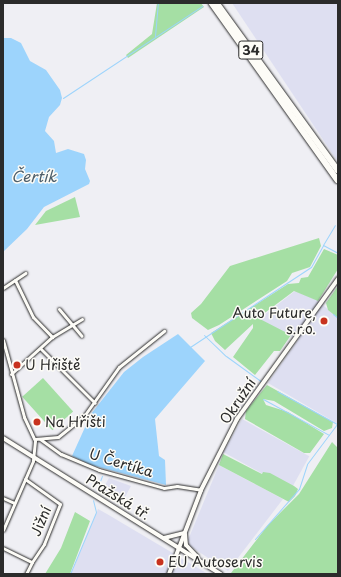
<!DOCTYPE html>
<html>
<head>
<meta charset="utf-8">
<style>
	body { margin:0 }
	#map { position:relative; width:341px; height:577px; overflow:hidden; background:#efeff4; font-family:"Playpen Sans",sans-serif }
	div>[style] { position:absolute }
	.built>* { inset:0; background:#dedff1; transform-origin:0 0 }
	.green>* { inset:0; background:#a5dfa4; transform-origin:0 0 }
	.water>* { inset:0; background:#9dd4fc }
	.stream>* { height:1px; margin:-0.5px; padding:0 0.5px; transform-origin:0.5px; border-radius:0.5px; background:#9dd4fc }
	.roads { filter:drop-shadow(0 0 1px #2b2b2b) drop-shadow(0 0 1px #2b2b2b) }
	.street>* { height:3px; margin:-1.5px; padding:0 1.5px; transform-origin:1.5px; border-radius:1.5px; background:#fdfcf7 }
	.secondary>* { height:4px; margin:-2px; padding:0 2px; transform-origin:2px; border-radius:2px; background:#fdfcf7 }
	.highway>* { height:5.5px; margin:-2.75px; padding:0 2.75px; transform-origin:2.75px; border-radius:2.75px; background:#fdfcf7 }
	.dots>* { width:11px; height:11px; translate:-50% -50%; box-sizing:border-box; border:2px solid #fdfcf7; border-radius:50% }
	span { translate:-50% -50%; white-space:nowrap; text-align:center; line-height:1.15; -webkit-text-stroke:3px #fdfcf7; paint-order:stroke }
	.shield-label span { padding:1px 3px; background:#fdfcf7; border:1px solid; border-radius:3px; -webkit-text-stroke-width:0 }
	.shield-label { font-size:13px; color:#2b2b2b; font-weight:700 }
	.poi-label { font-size:14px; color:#2b2b2b }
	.right { translate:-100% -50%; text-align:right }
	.left { translate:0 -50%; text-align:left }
	.street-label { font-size:14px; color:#2b2b2b }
	.water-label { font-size:15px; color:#4d5e6a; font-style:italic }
	.frame { position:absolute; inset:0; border:4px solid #2b2b2b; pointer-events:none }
</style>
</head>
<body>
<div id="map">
	<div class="built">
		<i style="clip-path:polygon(232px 3px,338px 3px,338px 162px)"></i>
		<i style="clip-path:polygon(295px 291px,317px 300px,338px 318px,338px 424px,268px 383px,298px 340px,259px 319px)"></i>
		<i style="left:242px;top:419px;width:77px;height:38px;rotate:29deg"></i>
		<i style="clip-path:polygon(219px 465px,283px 499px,228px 571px,190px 546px,188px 540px)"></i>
		<i style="clip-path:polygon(109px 478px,131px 486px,125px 497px,114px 491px,110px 497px,101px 492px)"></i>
		<i style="clip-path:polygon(98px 509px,107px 514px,208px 574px,71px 574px)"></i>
	</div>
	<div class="green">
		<i style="clip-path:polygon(157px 3px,201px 3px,204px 7px,128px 58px,126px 55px,152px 34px)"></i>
		<i style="clip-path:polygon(75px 197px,80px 217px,35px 225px,46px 211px)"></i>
		<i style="clip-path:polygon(319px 238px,321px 246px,310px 267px,292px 273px,287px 281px,219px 325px,208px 330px,192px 318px,191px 313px,201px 304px,230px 266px)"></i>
		<i style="clip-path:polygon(324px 249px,338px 255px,338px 269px,318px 301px,294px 291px,258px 318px,291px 335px,280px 351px,274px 351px,255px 375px,233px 357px,253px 328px,253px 324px,225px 350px,215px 341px,211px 333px,288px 284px,299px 283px,301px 278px,308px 277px)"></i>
		<i style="clip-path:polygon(338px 286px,338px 318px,328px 310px,326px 303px)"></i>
		<i style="left:43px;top:378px;width:45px;height:28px;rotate:48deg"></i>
		<i style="clip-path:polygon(267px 385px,333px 422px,332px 428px,324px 431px,274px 401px,263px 399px,266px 405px,288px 412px,324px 434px,310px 453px,304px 453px,245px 419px,246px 411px)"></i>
		<i style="clip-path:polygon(332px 442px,338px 448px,338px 574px,231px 573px,268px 525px,299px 494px)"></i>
		<i style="clip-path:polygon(223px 454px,262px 474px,263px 472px,270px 473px,294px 486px,298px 489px,295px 496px,289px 502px,219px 465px)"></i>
		<i style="clip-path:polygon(75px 512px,90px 521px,70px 574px,45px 574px,61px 548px)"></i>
	</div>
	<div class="water">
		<i style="clip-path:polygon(3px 38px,11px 38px,21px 43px,30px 61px,46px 70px,60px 90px,62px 98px,60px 105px,49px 117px,45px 131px,54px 141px,56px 153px,68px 149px,84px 154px,86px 160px,85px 169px,90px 181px,89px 184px,44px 207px,27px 229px,3px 252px)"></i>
		<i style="clip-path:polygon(178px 334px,205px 361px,155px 419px,159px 456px,165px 460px,166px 485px,91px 465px,72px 456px,91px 414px,124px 372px,143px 357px)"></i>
	</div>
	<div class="stream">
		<i style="left:155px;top:36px;width:33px;rotate:-85deg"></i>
		<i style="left:63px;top:98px;width:167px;rotate:-33.5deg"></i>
		<i style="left:323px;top:245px;width:23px;rotate:-59deg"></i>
		<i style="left:333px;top:314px;width:6px;rotate:39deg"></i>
		<i style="left:204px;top:335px;width:30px;rotate:44deg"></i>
		<i style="left:226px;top:356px;width:44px;rotate:35.8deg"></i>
		<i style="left:190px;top:347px;width:145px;rotate:-33.5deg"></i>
		<i style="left:311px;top:267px;width:25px;rotate:-61deg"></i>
		<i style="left:323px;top:245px;width:17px;rotate:28deg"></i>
		<i style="left:263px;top:399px;width:75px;rotate:28.6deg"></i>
		<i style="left:97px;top:489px;width:14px;rotate:-69deg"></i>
		<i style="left:255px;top:539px;width:67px;rotate:-48.7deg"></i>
		<i style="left:299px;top:489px;width:26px;rotate:-72deg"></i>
		<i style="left:307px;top:464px;width:50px;rotate:-53.1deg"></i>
		<i style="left:337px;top:424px;width:68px;rotate:-151.2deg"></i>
		<i style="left:70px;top:574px;width:67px;rotate:-67.2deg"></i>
		<i style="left:96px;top:512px;width:12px;rotate:-104deg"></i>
	</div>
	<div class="roads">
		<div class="street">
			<i style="left:15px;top:280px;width:41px;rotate:64.1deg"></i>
			<i style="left:33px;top:317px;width:28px;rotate:46deg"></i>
			<i style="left:3px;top:288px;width:27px;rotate:-34deg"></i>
			<i style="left:59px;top:309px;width:35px;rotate:50deg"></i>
			<i style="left:3px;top:340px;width:80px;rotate:74.7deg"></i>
			<i style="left:24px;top:417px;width:26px;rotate:65deg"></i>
			<i style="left:35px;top:441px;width:20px;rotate:96deg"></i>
			<i style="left:33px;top:461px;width:75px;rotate:113.5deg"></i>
			<i style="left:41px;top:349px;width:76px;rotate:45deg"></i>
			<i style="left:11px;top:374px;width:55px;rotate:-42.1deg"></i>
			<i style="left:52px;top:337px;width:35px;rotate:-31deg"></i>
			<i style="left:35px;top:439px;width:23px;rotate:-5deg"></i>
			<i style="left:58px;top:437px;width:33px;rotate:-39deg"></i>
			<i style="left:84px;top:416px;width:60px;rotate:-54.5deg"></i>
			<i style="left:119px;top:367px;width:58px;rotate:-38.7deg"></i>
			<i style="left:40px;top:439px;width:26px;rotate:36deg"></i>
			<i style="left:61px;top:454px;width:41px;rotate:22.8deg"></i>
			<i style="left:99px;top:470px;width:67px;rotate:15.5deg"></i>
			<i style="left:164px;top:488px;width:13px;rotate:-9deg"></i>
			<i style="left:177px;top:486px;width:24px;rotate:9deg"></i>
			<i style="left:3px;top:498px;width:12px;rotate:24deg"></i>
			<i style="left:3px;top:548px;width:32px;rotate:26deg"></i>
			<i style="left:32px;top:562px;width:22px;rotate:-56deg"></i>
			<i style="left:44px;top:544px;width:43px;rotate:-68.2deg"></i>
			<i style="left:60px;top:504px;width:43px;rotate:-144.5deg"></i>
			<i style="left:26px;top:574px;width:13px;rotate:-63deg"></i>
		</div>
		<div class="secondary">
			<i style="left:3px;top:438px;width:257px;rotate:32deg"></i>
			<i style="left:185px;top:534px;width:11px;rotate:85deg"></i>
			<i style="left:186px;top:545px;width:16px;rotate:47deg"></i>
			<i style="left:164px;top:538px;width:21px;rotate:-14deg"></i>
			<i style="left:169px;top:574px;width:90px;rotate:-69.1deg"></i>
			<i style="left:201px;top:490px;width:80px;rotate:-63.1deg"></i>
			<i style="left:237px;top:419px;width:173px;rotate:-54.2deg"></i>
		</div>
		<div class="highway">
			<i style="left:212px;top:3px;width:217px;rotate:54.6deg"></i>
			<i style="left:217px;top:3px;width:206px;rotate:54.1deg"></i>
		</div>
	</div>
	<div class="dots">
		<i style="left:324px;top:321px;background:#c8321e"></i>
		<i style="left:17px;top:365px;background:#c8321e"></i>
		<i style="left:37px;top:422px;background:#c8321e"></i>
		<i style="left:160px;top:562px;background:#c8321e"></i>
	</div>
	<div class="shield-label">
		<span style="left:251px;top:50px">34</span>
	</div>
	<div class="poi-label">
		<span class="right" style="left:316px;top:321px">Auto Future,<br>s.r.o.</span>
		<span class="left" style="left:25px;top:365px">U Hřiště</span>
		<span class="left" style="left:45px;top:422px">Na Hřišti</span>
		<span class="left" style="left:168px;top:562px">EU Autoservis</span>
	</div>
	<div class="street-label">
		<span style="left:238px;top:401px;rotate:-56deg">Okružní</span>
		<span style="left:121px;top:463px;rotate:17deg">U Čertíka</span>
		<span style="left:118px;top:497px;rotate:32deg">Pražská tř.</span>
		<span style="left:41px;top:521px;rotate:-67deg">Jižní</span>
	</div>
	<div class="water-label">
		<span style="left:34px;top:176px">Čertík</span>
	</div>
	<div class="frame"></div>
</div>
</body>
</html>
